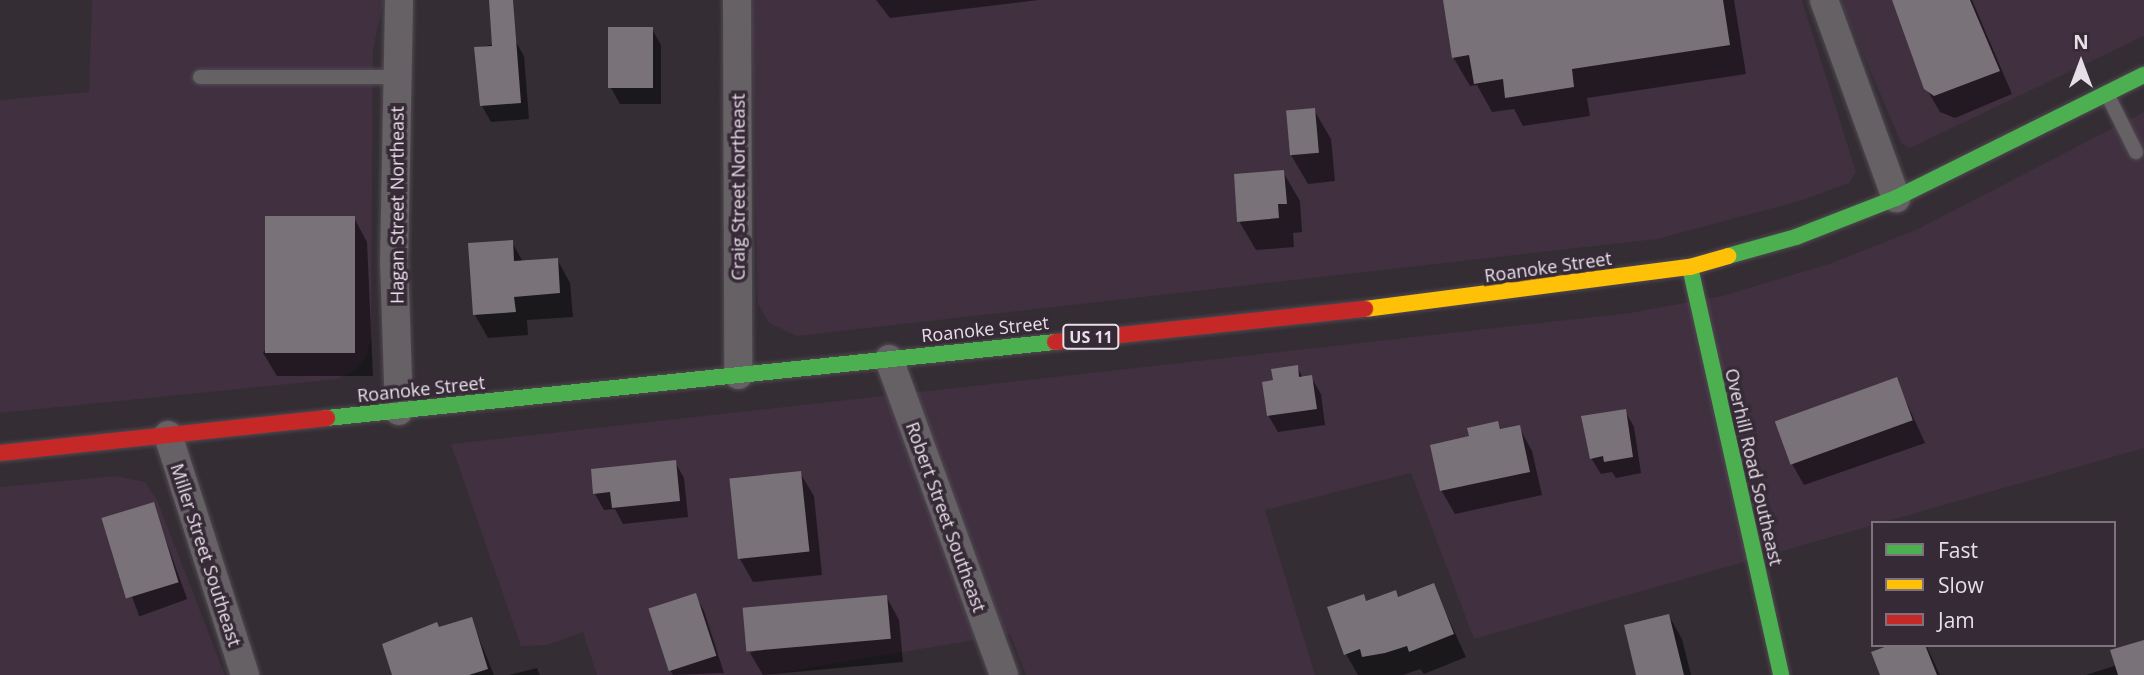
<!DOCTYPE html>
<html>
<head>
<meta charset="utf-8">
<style>
	body { margin:0 }
	#map { position:relative; width:2144px; height:675px; overflow:hidden; background:#342d34; font-family:"Open Sans",sans-serif }
	div>[style] { position:absolute }
	.built>* { inset:0; background:#403040 }
	.shadow>* { inset:0; background:#0007; transform-origin:0 0 }
	.building>* { inset:0; background:#797279; transform-origin:0 0 }
	.roads { filter:drop-shadow(0 0 2px #504a50) drop-shadow(0 0 2px #504a50) }
	.lane>* { height:14px; margin:-7px; padding:0 7px; transform-origin:7px; border-radius:7px; background:#656165 }
	.street>* { height:28px; margin:-14px; padding:0 14px; transform-origin:14px; border-radius:14px; background:#656165 }
	.fast>* { height:16px; margin:-8px; padding:0 8px; transform-origin:8px; border-radius:8px; background:#4caf50 }
	.slow>* { height:16px; margin:-8px; padding:0 8px; transform-origin:8px; border-radius:8px; background:#ffc107 }
	.jam>* { height:16px; margin:-8px; padding:0 8px; transform-origin:8px; border-radius:8px; background:#c62828 }
	span { translate:-50% -50%; white-space:nowrap; text-align:center; line-height:1.15; -webkit-text-stroke:7px #372a37; paint-order:stroke }
	.shield-label span { padding:2px 5px; background:#372a37; border:2px solid; border-radius:5px; -webkit-text-stroke-width:0 }
	.shield-label { font-size:16px; color:#e7dfe7; font-weight:700 }
	.street-label { font-size:18px; color:#e7dfe7 }
	.legend { position:absolute; left:1871px; top:521px; width:245px; height:126px; box-sizing:border-box; background:#372a37; border:2px solid #7d727d; margin:0; padding:9px 12px; list-style:none; font-size:21px; color:#e7dfe7 }
	.legend li { display:flex; align-items:center; gap:14px; height:35px }
	.legend b { width:35px; border:2px solid #7d727d }
	.north { position:absolute; left:2046px; top:28px; width:70px; height:70px; -webkit-text-stroke:5px #372a37; paint-order:stroke; rotate:0deg; font-size:19px; font-weight:700; line-height:28px; text-align:center; color:#e7dfe7 }
	.north::after { content:''; display:block; margin:auto; width:24px; height:32px; background:#e7dfe7; clip-path:polygon(50% 0,100% 100%,50% 72%,0 100%) }
</style>
</head>
<body>
<div id="map">
	<div class="built">
		<i style="clip-path:polygon(92px 0,384px 0,373px 49px,371px 338px,366px 357px,355px 370px,338px 379px,0 413px,0 100px,89px 92px)"></i>
		<i style="clip-path:polygon(751px 0,1802px 0,1856px 172px,1849px 183px,1800px 201px,1657px 239px,797px 336px,769px 323px,758px 304px)"></i>
		<i style="clip-path:polygon(1840px 0,2144px 0,2144px 36px,1910px 148px,1901px 143px)"></i>
		<i style="clip-path:polygon(2144px 112px,2144px 448px,1474px 639px,1411px 473px,1265px 510px,1315px 675px,1026px 675px,1010px 634px,766px 675px,597px 675px,583px 632px,547px 645px,521px 646px,451px 444px,1630px 313px,1722px 296px,1829px 264px,1916px 230px)"></i>
		<i style="clip-path:polygon(116px 476px,145px 482px,157px 500px,225px 675px,0 675px,0 487px)"></i>
	</div>
	<div class="shadow">
		<i style="clip-path:polygon(876px 0,1038px 0,890px 18px)"></i>
		<i style="clip-path:polygon(1445px 0,1734px 0,1746px 74px,1587px 98px,1590px 116px,1523px 126px,1514px 109px,1492px 112px,1477px 85px,1470px 86px,1453px 57px)"></i>
		<i style="clip-path:polygon(1894px 0,1972px 0,2012px 94px,1955px 118px,1940px 112px,1926px 88px)"></i>
		<i style="clip-path:polygon(652px 29px,661px 45px,661px 104px,620px 104px,611px 88px)"></i>
		<i style="clip-path:polygon(515px 40px,524px 56px,529px 119px,491px 122px,482px 106px,476px 48px)"></i>
		<i style="clip-path:polygon(1314px 110px,1331px 139px,1335px 181px,1308px 184px,1291px 155px,1288px 112px)"></i>
		<i style="clip-path:polygon(1283px 172px,1300px 201px,1302px 232px,1293px 233px,1294px 247px,1256px 250px,1239px 221px)"></i>
		<i style="clip-path:polygon(354px 218px,367px 242px,373px 376px,277px 376px,263px 353px)"></i>
		<i style="clip-path:polygon(512px 242px,523px 262px,557px 259px,570px 283px,573px 317px,527px 320px,528px 335px,488px 338px,475px 315px)"></i>
		<i style="clip-path:polygon(1297px 367px,1303px 378px,1311px 377px,1321px 394px,1325px 425px,1278px 432px,1268px 415px)"></i>
		<i style="clip-path:polygon(1896px 379px,1925px 443px,1804px 485px,1791px 462px)"></i>
		<i style="clip-path:polygon(1625px 411px,1634px 427px,1641px 473px,1616px 478px,1612px 472px,1601px 474px,1591px 458px)"></i>
		<i style="clip-path:polygon(1498px 423px,1502px 431px,1519px 427px,1532px 451px,1542px 495px,1455px 514px,1441px 490px,1471px 438px)"></i>
		<i style="clip-path:polygon(675px 462px,684px 478px,688px 517px,623px 524px,615px 509px,604px 510px,595px 494px)"></i>
		<i style="clip-path:polygon(800px 473px,814px 496px,822px 575px,753px 582px,740px 559px)"></i>
		<i style="left:153px;top:505px;width:100px;height:51px;rotate:70deg"></i>
		<i style="clip-path:polygon(1433px 585px,1466px 657px,1424px 674px,1420px 669px,1403px 675px,1358px 675px,1346px 654px,1367px 603px,1399px 599px)"></i>
		<i style="clip-path:polygon(695px 595px,704px 611px,724px 673px,673px 675px,668px 667px)"></i>
		<i style="clip-path:polygon(886px 596px,899px 620px,903px 662px,763px 675px,750px 653px)"></i>
		<i style="clip-path:polygon(1669px 616px,1682px 639px,1691px 675px,1638px 675px)"></i>
		<i style="clip-path:polygon(471px 619px,494px 675px,393px 675px,439px 629px)"></i>
		<i style="clip-path:polygon(2144px 642px,2144px 675px,2086px 675px,2117px 665px)"></i>
		<i style="clip-path:polygon(1895px 645px,1926px 645px,1940px 675px,1881px 675px)"></i>
		<i style="clip-path:polygon(537px 668px,540px 675px,509px 675px)"></i>
	</div>
	<div class="building">
		<i style="clip-path:polygon(489px 0,513px 0,521px 103px,480px 106px,474px 47px,492px 46px)"></i>
		<i style="clip-path:polygon(1443px 0,1723px 0,1730px 45px,1572px 69px,1574px 87px,1505px 98px,1503px 79px,1474px 84px,1469px 55px,1452px 58px)"></i>
		<i style="clip-path:polygon(1892px 0,1970px 0,2000px 71px,1934px 96px,1924px 89px)"></i>
		<i style="left:653px;top:27px;width:61px;height:45px;rotate:90deg"></i>
		<i style="left:1315px;top:108px;width:45px;height:29px;rotate:85deg"></i>
		<i style="clip-path:polygon(1284px 170px,1287px 204px,1278px 204px,1279px 218px,1237px 222px,1234px 174px)"></i>
		<i style="left:265px;top:216px;width:90px;height:137px"></i>
		<i style="clip-path:polygon(513px 240px,514px 261px,558px 258px,560px 293px,514px 297px,516px 312px,473px 315px,468px 243px)"></i>
		<i style="clip-path:polygon(1298px 365px,1299px 377px,1312px 375px,1317px 409px,1267px 416px,1262px 382px,1273px 380px,1271px 369px)"></i>
		<i style="left:1897px;top:377px;width:46px;height:130px;rotate:70deg"></i>
		<i style="clip-path:polygon(1626px 409px,1633px 457px,1604px 462px,1603px 456px,1590px 459px,1581px 416px)"></i>
		<i style="clip-path:polygon(1498px 421px,1500px 429px,1520px 425px,1530px 472px,1440px 491px,1430px 445px,1469px 436px,1467px 428px)"></i>
		<i style="clip-path:polygon(676px 460px,680px 501px,612px 508px,610px 492px,593px 494px,591px 469px)"></i>
		<i style="left:801px;top:471px;width:81px;height:72px;rotate:84deg"></i>
		<i style="left:154px;top:502px;width:84px;height:55px;rotate:73deg"></i>
		<i style="clip-path:polygon(1434px 583px,1454px 634px,1409px 652px,1407px 646px,1385px 653px,1362px 657px,1360px 649px,1344px 655px,1327px 607px,1364px 594px,1366px 601px,1396px 590px,1398px 597px)"></i>
		<i style="left:696px;top:593px;width:66px;height:50px;rotate:72deg"></i>
		<i style="left:887px;top:595px;width:44px;height:145px;rotate:85deg"></i>
		<i style="clip-path:polygon(1669px 614px,1684px 675px,1636px 675px,1624px 625px)"></i>
		<i style="clip-path:polygon(472px 617px,488px 669px,469px 675px,392px 675px,382px 644px,437px 622px,439px 627px)"></i>
		<i style="clip-path:polygon(2144px 640px,2144px 675px,2118px 675px,2110px 650px)"></i>
		<i style="clip-path:polygon(1890px 645px,1925px 645px,1937px 675px,1880px 675px,1871px 652px)"></i>
	</div>
	<div class="roads">
		<div class="lane">
			<i style="left:200px;top:77px;width:197px"></i>
			<i style="left:2107px;top:94px;width:65px;rotate:63.4deg"></i>
		</div>
		<div class="street">
			<i style="left:737px;top:0;width:375px;rotate:89.8deg"></i>
			<i style="left:1824px;top:0;width:211px;rotate:70deg"></i>
			<i style="left:889px;top:359px;width:336px;rotate:70deg"></i>
			<i style="left:399px;top:411px;width:147px;rotate:-91.9deg"></i>
			<i style="left:394px;top:264px;width:264px;rotate:-88.9deg"></i>
			<i style="left:168px;top:435px;width:252px;rotate:72.2deg"></i>
		</div>
		<div class="fast">
			<i style="left:1728px;top:256px;width:71px;rotate:-15.6deg"></i>
			<i style="left:1796px;top:237px;width:107px;rotate:-21.3deg"></i>
			<i style="left:1896px;top:198px;width:277px;rotate:-26.4deg"></i>
			<i style="left:1690px;top:267px;width:418px;rotate:77.4deg"></i>
			<i style="left:327px;top:418px;width:732px;rotate:-5.96deg"></i>
		</div>
		<div class="slow">
			<i style="left:1365px;top:309px;width:328px;rotate:-7.4deg"></i>
			<i style="left:1690px;top:267px;width:40px;rotate:-16deg"></i>
		</div>
		<div class="jam">
			<i style="left:1055px;top:342px;width:312px;rotate:-6.1deg"></i>
			<i style="left:0;top:453px;width:329px;rotate:-6.1deg"></i>
		</div>
	</div>
	<div class="shield-label">
		<span style="left:1091px;top:337px">US 11</span>
	</div>
	<div class="street-label">
		<span style="left:738px;top:187px;rotate:-90deg">Craig Street Northeast</span>
		<span style="left:397px;top:205px;rotate:-90deg">Hagan Street Northeast</span>
		<span style="left:1548px;top:267px;rotate:-8deg">Roanoke Street</span>
		<span style="left:985px;top:329px;rotate:-6deg">Roanoke Street</span>
		<span style="left:421px;top:389px;rotate:-6deg">Roanoke Street</span>
		<span style="left:1754px;top:467px;rotate:77deg">Overhill Road Southeast</span>
		<span style="left:946px;top:517px;rotate:70deg">Robert Street Southeast</span>
		<span style="left:206px;top:555px;rotate:72deg">Miller Street Southeast</span>
	</div>
	<ul class="legend">
	<li><b style="height:9px;background:#4caf50"></b>Fast</li>
	<li><b style="height:9px;background:#ffc107"></b>Slow</li>
	<li><b style="height:9px;background:#c62828"></b>Jam</li>
	</ul>
	<div class="north">N</div>
</div>
</body>
</html>
